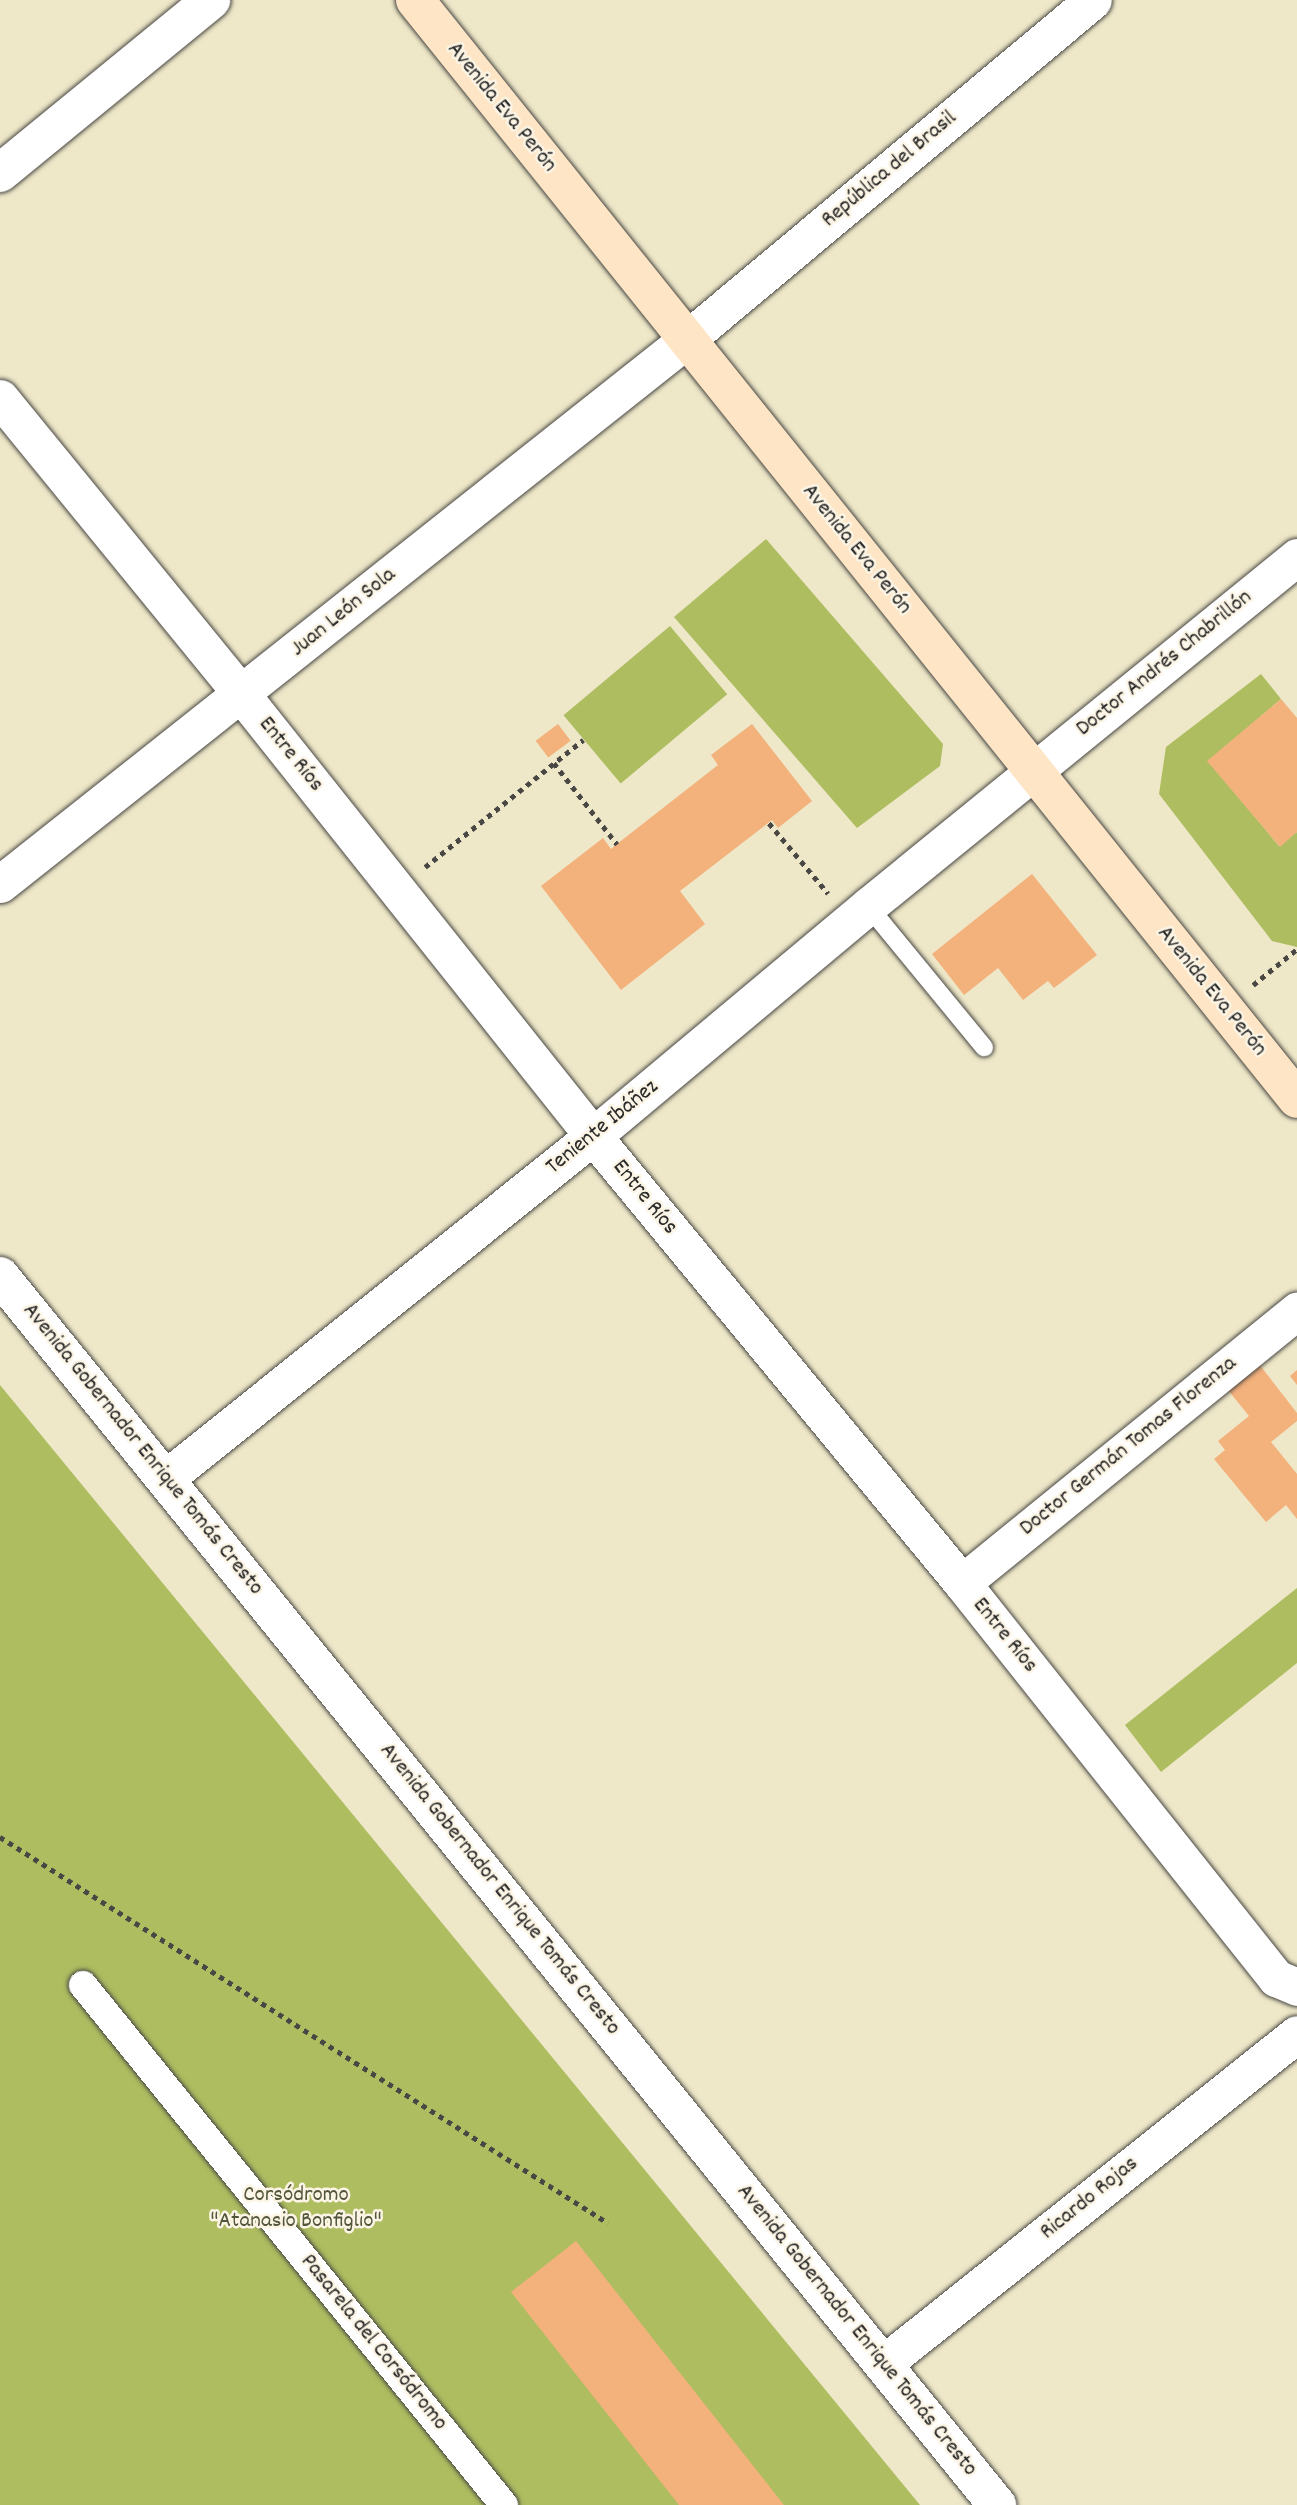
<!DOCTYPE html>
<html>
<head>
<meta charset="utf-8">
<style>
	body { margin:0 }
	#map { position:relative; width:1297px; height:2505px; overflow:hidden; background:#eee7c8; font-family:Dekko,sans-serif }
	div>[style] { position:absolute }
	.green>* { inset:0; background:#adbd60; transform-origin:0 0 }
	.building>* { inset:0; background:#f3b17c; transform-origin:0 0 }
	.path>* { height:4.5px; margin-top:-2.25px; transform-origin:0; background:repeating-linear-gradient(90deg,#484743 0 5px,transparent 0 10px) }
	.roads { filter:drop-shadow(0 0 2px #484743) drop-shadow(0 0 2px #484743) }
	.service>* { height:18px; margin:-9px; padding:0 9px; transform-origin:9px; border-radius:9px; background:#fff }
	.pedestrian>* { height:28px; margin:-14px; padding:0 14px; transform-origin:14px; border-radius:14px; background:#fff }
	.minor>* { height:37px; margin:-18.5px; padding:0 18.5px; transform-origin:18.5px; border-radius:18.5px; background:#fff }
	.tertiary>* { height:38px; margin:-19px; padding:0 19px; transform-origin:19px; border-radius:19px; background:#fff }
	.secondary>* { height:38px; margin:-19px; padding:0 19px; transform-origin:19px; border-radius:19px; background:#fde5c5 }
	span { translate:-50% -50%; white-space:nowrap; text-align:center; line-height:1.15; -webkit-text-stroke:5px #fcf5e5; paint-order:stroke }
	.street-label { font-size:23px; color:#2b2b2b }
	.park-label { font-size:23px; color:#52573b }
</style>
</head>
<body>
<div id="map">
	<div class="green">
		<i style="clip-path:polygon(766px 539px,943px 744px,940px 766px,857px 828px,674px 617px)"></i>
		<i style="left:670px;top:626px;width:89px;height:139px;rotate:50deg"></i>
		<i style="clip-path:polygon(1261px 674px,1281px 699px,1208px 761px,1279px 846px,1297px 832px,1297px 947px,1272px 941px,1159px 794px,1166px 747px)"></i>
		<i style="clip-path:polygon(0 1385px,920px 2505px,0 2505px)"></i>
		<i style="clip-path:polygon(1297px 1588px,1297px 1663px,1161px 1772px,1125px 1725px)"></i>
	</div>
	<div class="building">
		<i style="clip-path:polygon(1281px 699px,1297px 718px,1297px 832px,1280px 847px,1207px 761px)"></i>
		<i style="left:558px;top:724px;width:21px;height:28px;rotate:53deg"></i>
		<i style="clip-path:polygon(752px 724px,812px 801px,778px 828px,772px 820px,680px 891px,705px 924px,621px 990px,541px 886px,603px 838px,611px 849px,617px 844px,718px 765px,711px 755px)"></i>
		<i style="clip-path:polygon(1032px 874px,1097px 955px,1054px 988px,1048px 981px,1023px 1000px,998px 968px,964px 995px,932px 954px)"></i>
		<i style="clip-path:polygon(1259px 1364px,1297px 1413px,1297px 1421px,1271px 1442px,1297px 1474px,1297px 1519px,1286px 1505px,1266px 1522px,1214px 1459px,1225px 1450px,1218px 1441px,1249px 1416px,1228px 1390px)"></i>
		<i style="clip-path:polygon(1297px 1370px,1297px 1385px,1290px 1376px)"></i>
		<i style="clip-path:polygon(576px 2241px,784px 2505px,679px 2505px,511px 2292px)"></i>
	</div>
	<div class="path">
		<i style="left:554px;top:763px;width:103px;rotate:52.1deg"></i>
		<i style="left:769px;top:823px;width:92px;rotate:49.9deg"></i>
		<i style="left:425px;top:867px;width:203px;rotate:-38.8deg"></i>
		<i style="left:1253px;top:985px;width:57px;rotate:-39.3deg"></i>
		<i style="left:0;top:1837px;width:720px;rotate:32.41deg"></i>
	</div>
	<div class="roads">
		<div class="service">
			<i style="left:868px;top:906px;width:183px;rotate:50.6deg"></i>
		</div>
		<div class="pedestrian">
			<i style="left:83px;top:1985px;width:669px;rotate:51.01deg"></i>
		</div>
		<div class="minor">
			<i style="left:0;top:398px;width:383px;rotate:50.8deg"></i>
			<i style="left:242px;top:695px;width:564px;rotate:51.48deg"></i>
			<i style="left:593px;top:1136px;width:580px;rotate:50.46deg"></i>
			<i style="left:962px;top:1583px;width:505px;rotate:51.52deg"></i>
			<i style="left:1276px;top:1978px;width:23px;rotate:23deg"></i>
			<i style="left:0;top:884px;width:876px;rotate:-38.41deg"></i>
			<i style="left:686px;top:340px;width:530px;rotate:-39.87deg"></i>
			<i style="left:166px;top:1478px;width:547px;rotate:-38.69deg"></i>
			<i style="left:593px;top:1136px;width:359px;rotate:-39.9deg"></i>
			<i style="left:868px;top:906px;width:553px;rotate:-39.13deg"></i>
			<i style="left:962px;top:1583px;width:432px;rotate:-39.1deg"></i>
			<i style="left:883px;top:2364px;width:529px;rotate:-38.56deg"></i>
		</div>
		<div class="tertiary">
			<i style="left:0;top:173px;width:273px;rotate:-39.3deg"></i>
			<i style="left:0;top:1276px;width:1583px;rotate:50.95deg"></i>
		</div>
		<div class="secondary">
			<i style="left:415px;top:0;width:1409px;rotate:51.25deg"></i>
		</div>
	</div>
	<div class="street-label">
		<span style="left:501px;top:108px;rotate:51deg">Avenida Eva Perón</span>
		<span style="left:890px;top:170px;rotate:-40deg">República del Brasil</span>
		<span style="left:856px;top:550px;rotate:51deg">Avenida Eva Perón</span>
		<span style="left:344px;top:613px;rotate:-39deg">Juan León Sola</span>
		<span style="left:1165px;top:664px;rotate:-39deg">Doctor Andrés Chabrillón</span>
		<span style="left:290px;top:755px;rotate:51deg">Entre Ríos</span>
		<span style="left:1211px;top:992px;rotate:51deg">Avenida Eva Perón</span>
		<span style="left:603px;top:1128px;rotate:-39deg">Teniente Ibáñez</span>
		<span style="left:644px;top:1198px;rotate:51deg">Entre Ríos</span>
		<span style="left:1129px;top:1447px;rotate:-39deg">Doctor Germán Tomas Florenza</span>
		<span style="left:142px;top:1450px;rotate:51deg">Avenida Gobernador Enrique Tomás Cresto</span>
		<span style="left:1004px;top:1636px;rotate:51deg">Entre Ríos</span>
		<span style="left:499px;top:1890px;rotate:51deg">Avenida Gobernador Enrique Tomás Cresto</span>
		<span style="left:1090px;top:2199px;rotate:-39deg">Ricardo Rojas</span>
		<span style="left:856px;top:2331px;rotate:51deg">Avenida Gobernador Enrique Tomás Cresto</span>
		<span style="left:373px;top:2343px;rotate:51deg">Pasarela del Corsódromo</span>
	</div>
	<div class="park-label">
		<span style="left:296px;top:2209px">Corsódromo<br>"Atanasio Bonfiglio"</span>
	</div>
</div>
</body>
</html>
